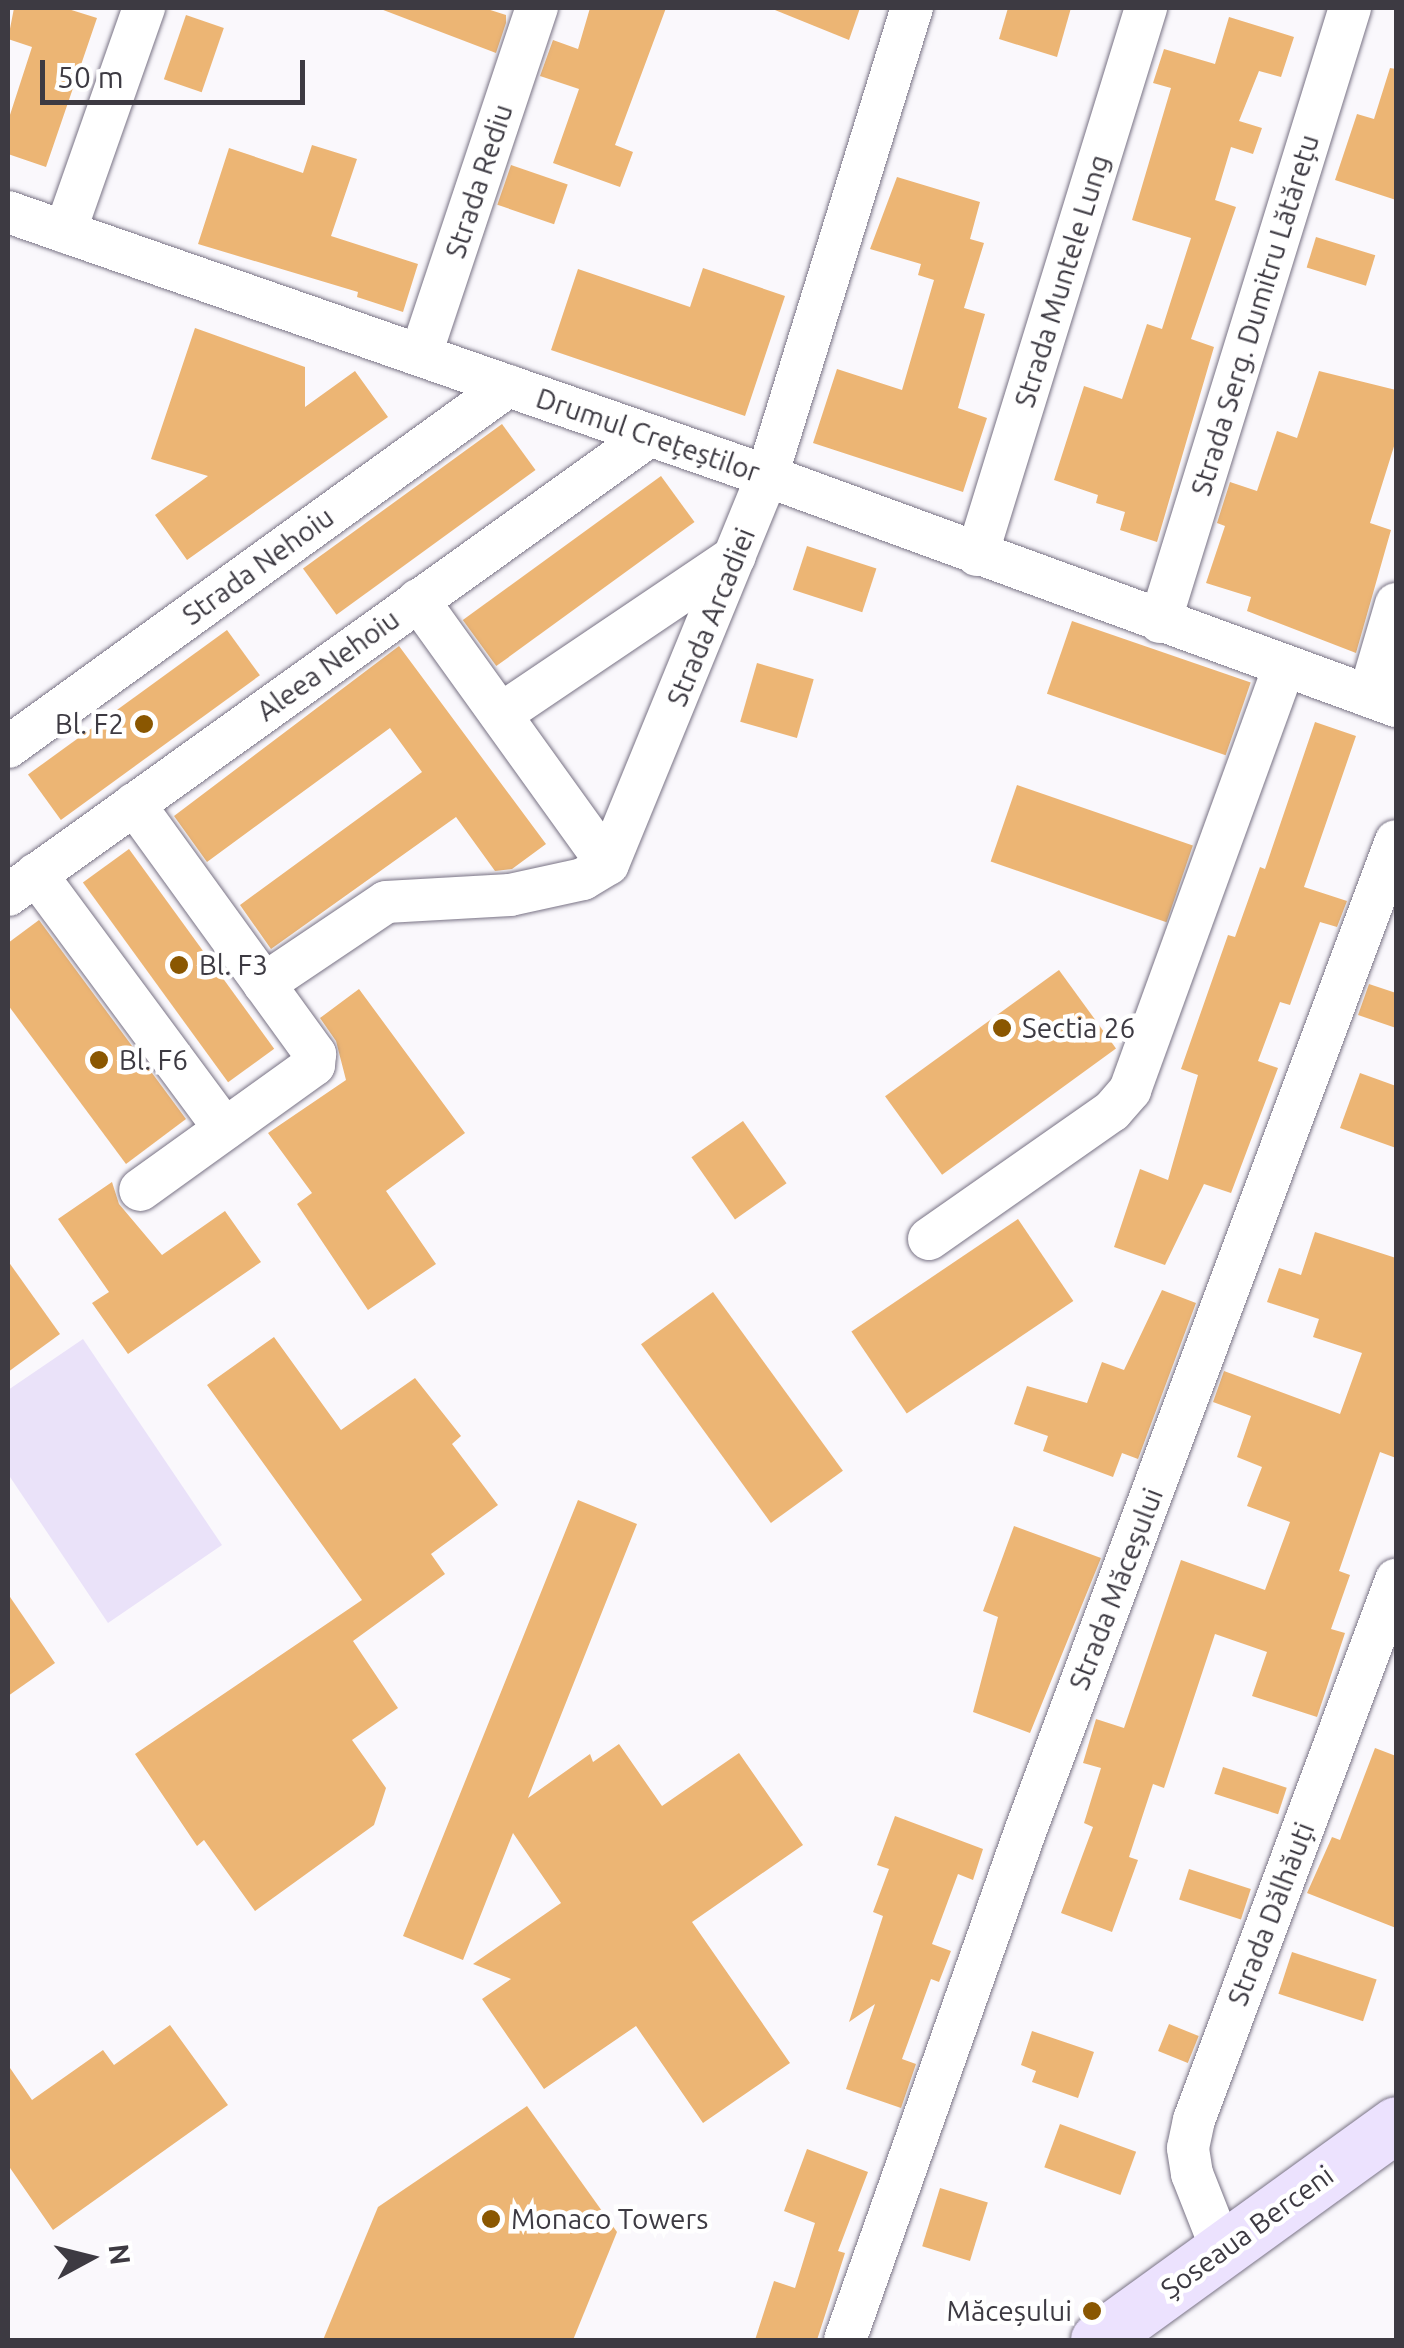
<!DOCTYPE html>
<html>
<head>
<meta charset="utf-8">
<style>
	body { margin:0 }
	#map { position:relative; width:1404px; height:2348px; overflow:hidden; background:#faf8fc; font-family:Ubuntu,sans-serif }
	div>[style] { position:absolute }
	.green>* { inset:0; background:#eae2f9 }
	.building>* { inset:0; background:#ecb574; transform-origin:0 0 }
	.roads { filter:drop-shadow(0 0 2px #797385) drop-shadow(0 0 2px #797385) }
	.minor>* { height:42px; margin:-21px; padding:0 21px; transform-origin:21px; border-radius:21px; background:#fff }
	.major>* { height:55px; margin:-27.5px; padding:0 27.5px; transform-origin:27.5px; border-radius:27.5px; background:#ece2fe }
	.dots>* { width:28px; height:28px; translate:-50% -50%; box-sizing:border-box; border:5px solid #fff; border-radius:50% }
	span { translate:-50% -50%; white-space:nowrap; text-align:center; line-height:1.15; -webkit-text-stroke:9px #fff; paint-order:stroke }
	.street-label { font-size:28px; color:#3d3a42 }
	.poi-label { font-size:28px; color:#3d3a42 }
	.right { translate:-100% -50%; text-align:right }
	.left { translate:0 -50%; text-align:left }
	.frame { position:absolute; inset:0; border:10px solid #3d3a42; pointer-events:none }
	.north { position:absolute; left:40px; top:2208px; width:100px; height:100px; -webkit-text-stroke:8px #fff; paint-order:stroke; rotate:83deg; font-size:28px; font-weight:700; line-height:40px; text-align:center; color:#3d3a42 }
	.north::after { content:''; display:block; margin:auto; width:35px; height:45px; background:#3d3a42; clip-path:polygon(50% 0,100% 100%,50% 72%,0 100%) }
	.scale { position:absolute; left:40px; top:60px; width:265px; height:45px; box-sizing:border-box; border:5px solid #3d3a42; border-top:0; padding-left:12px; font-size:30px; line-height:35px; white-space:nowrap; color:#3d3a42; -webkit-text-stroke:8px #fff; paint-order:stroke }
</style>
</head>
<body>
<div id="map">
	<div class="green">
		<i style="clip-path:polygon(83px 1339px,222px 1545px,108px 1623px,8px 1474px,8px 1390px)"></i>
	</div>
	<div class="building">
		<i style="clip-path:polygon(14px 8px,65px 8px,97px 18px,46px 167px,8px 154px,8px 121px,32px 47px,8px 39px)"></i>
		<i style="clip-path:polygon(378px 8px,484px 8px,506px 15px,506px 23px,496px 53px)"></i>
		<i style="clip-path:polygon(590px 8px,666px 8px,615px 145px,633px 152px,620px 187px,553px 163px,579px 89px,540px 76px,553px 40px,578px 49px)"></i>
		<i style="clip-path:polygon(770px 8px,860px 8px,849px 40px)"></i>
		<i style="clip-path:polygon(1008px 8px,1071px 8px,1057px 57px,999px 39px)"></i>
		<i style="left:186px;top:15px;width:40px;height:68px;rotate:19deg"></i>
		<i style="clip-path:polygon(1229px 17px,1294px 37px,1281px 77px,1259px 71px,1239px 121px,1262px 128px,1253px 154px,1231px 147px,1215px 200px,1236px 207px,1191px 339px,1214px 347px,1157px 542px,1120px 530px,1125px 512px,1096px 503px,1098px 495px,1054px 480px,1084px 386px,1122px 399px,1147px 324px,1162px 329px,1191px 238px,1132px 220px,1171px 88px,1153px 83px,1164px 49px,1215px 64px)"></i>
		<i style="clip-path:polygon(1390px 68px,1396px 69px,1396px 200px,1335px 180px,1357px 114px,1374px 119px)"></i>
		<i style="clip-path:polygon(312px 145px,357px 159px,331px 236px,418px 264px,403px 312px,357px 297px,358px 292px,198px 244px,229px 148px,303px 173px)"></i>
		<i style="left:511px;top:165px;width:60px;height:42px;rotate:19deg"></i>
		<i style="clip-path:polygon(897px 177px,980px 202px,970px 239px,984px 243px,964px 308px,985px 314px,958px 408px,987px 418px,963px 492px,813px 443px,837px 369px,902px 390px,934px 280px,918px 275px,921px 264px,870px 249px)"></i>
		<i style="left:1316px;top:237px;width:62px;height:32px;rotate:17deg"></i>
		<i style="clip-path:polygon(703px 268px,785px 296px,745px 416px,551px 350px,578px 269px,690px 307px)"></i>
		<i style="clip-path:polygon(195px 328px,305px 367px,305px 407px,355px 371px,388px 417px,187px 560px,155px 515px,208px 476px,151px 459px)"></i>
		<i style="clip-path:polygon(1319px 371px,1396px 390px,1396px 440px,1370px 523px,1391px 530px,1356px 653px,1247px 611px,1251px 597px,1206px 583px,1225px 526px,1217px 523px,1230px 482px,1257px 491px,1277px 431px,1297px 438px)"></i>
		<i style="left:502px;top:424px;width:57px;height:246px;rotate:54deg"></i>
		<i style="left:661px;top:476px;width:57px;height:245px;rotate:54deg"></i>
		<i style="left:807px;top:546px;width:73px;height:46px;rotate:18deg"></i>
		<i style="left:1072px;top:621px;width:189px;height:77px;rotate:19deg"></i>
		<i style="left:227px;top:630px;width:56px;height:246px;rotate:54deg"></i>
		<i style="clip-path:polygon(399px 646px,546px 844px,512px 869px,495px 871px,456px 817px,271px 949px,240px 905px,422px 772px,390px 728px,207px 862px,174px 816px)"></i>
		<i style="left:757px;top:663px;width:59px;height:61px;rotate:16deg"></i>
		<i style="clip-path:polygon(1315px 722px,1356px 736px,1304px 887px,1347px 901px,1337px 927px,1320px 922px,1290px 1005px,1280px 1002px,1258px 1061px,1278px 1068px,1231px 1193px,1204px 1184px,1165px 1265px,1114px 1247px,1140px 1169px,1168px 1180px,1198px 1075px,1181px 1069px,1228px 935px,1235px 937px,1260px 867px,1265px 869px)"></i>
		<i style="left:1017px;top:785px;width:186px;height:81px;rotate:19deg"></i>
		<i style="left:129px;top:849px;width:247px;height:57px;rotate:54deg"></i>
		<i style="clip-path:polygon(39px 920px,186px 1119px,126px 1164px,8px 1005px,8px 943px)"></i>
		<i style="left:1059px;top:970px;width:97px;height:215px;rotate:54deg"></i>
		<i style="clip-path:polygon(1369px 984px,1396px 993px,1396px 1028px,1358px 1015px)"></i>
		<i style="clip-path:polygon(359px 989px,465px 1133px,386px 1191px,436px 1264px,368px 1310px,297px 1204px,312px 1193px,268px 1133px,346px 1080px,336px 1041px,320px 1018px)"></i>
		<i style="clip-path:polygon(1360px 1073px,1396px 1086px,1396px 1148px,1340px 1128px)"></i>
		<i style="left:743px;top:1121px;width:76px;height:63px;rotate:55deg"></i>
		<i style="clip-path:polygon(112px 1182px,119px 1204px,162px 1255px,225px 1211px,261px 1262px,128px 1354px,92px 1303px,109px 1292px,58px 1219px)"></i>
		<i style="left:1018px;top:1219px;width:99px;height:201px;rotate:56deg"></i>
		<i style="clip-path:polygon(1315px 1232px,1396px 1258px,1396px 1458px,1380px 1452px,1339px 1571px,1350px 1575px,1331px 1629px,1345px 1633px,1317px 1717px,1252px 1696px,1267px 1652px,1215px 1634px,1164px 1788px,1153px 1784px,1129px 1857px,1138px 1860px,1112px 1932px,1061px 1913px,1093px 1827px,1084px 1823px,1101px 1768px,1083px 1763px,1096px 1719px,1124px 1728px,1181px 1560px,1265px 1590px,1290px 1522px,1247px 1506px,1262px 1467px,1237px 1457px,1251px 1416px,1213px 1402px,1224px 1371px,1340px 1414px,1362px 1353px,1313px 1337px,1319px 1319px,1267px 1302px,1279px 1268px,1301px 1275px)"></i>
		<i style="clip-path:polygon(8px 1261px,60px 1334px,8px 1372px)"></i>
		<i style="clip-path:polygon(1162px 1290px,1196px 1303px,1138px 1459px,1122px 1453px,1113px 1477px,1043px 1451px,1048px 1436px,1014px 1424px,1027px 1386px,1087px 1403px,1102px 1362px,1124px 1370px)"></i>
		<i style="left:713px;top:1292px;width:221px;height:89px;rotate:54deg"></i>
		<i style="clip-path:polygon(274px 1337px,341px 1430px,415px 1378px,461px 1436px,452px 1444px,498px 1505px,431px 1554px,445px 1574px,353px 1641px,398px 1708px,352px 1740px,386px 1788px,374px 1825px,255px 1911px,204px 1840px,197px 1846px,135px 1754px,362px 1600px,207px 1385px)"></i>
		<i style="clip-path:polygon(578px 1500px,637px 1524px,528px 1798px,590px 1754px,593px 1762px,619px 1744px,662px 1806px,739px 1753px,803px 1845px,692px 1922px,790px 2063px,703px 2123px,636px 2026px,544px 2089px,482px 1999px,511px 1979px,473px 1964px,561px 1903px,513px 1833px,463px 1960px,403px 1936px)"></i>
		<i style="clip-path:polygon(1014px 1526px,1101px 1558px,1030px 1733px,973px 1712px,998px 1617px,983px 1611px)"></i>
		<i style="clip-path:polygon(8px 1594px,55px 1663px,8px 1696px)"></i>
		<i style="clip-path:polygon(1375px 1748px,1396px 1756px,1396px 1928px,1307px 1893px,1332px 1837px,1340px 1840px)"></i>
		<i style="left:1223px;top:1767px;width:67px;height:28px;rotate:18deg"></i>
		<i style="clip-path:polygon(895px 1816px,983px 1849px,973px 1880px,958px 1874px,932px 1944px,951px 1951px,939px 1982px,931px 1979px,902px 2059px,916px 2064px,901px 2108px,846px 2089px,875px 2004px,849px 2022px,883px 1916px,873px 1912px,889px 1869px,877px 1865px)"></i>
		<i style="left:1189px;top:1869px;width:65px;height:32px;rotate:18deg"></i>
		<i style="left:1292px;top:1952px;width:89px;height:44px;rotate:18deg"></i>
		<i style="left:1169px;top:2024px;width:32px;height:29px;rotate:22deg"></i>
		<i style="clip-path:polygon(170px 2025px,228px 2105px,53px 2230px,8px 2165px,8px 2065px,32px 2100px,103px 2050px,114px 2065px)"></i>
		<i style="clip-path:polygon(1032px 2031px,1094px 2052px,1078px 2098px,1032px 2082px,1036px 2071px,1021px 2065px)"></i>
		<i style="clip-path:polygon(527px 2106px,617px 2232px,573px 2340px,323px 2340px,378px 2207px)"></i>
		<i style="left:1060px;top:2124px;width:81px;height:46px;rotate:20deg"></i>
		<i style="clip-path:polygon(807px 2149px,868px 2172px,838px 2251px,845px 2253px,817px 2340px,755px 2340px,774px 2281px,795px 2288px,815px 2223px,784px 2211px)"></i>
		<i style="left:940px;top:2188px;width:50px;height:61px;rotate:17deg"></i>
	</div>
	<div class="roads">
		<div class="minor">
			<i style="left:8px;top:212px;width:804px;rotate:19.18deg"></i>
			<i style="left:767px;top:476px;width:670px;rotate:20.09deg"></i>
			<i style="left:65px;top:232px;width:238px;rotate:-70.6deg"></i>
			<i style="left:421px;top:354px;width:365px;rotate:-71.5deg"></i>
			<i style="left:977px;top:555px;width:573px;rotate:-72.83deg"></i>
			<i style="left:418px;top:600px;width:325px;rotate:54.3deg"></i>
			<i style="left:1160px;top:622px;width:643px;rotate:-72.81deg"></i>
			<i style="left:1369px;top:696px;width:96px;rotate:-73.6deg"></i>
			<i style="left:501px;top:714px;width:282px;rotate:-34deg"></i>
			<i style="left:8px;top:747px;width:617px;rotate:-35.83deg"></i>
			<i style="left:134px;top:804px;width:309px;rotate:54.1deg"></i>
			<i style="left:315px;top:1054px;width:11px;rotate:95deg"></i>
			<i style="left:314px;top:1065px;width:214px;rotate:144.3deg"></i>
			<i style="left:36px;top:874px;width:317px;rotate:53.5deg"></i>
			<i style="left:8px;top:895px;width:788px;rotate:-35.61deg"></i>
			<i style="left:264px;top:984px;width:147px;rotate:-33.9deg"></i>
			<i style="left:386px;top:902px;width:124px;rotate:-3.2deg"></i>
			<i style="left:510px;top:895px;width:75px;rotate:-12.4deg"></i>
			<i style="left:583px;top:879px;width:29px;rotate:-31deg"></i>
			<i style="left:608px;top:864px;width:419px;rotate:-67.7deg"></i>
			<i style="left:767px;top:476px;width:490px;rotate:-72.8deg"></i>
			<i style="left:929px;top:1239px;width:223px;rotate:-35deg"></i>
			<i style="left:1112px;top:1111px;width:28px;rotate:-49deg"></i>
			<i style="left:1130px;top:1090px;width:450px;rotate:-70deg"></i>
			<i style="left:1222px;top:2250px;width:82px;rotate:-111.5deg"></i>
			<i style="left:1192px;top:2174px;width:26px;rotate:-99deg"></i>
			<i style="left:1188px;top:2148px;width:29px;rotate:-78deg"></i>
			<i style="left:1194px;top:2120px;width:577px;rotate:-69.49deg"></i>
			<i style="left:845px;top:2340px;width:539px;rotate:-70.49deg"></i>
			<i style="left:1025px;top:1832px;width:1058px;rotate:-69.48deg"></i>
		</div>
		<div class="major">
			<i style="left:1098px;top:2340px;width:368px;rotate:-35.9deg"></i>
		</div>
	</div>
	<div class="dots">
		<i style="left:144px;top:724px;background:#8a5701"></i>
		<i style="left:179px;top:965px;background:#8a5701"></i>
		<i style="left:1002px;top:1028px;background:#8a5701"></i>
		<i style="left:99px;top:1060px;background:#8a5701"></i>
		<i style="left:491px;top:2219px;background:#8a5701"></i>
		<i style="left:1092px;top:2311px;background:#8a5701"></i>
	</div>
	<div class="street-label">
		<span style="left:479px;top:181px;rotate:-72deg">Strada Rediu</span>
		<span style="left:1062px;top:281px;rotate:-73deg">Strada Muntele Lung</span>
		<span style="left:1255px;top:315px;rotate:-73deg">Strada Serg. Dumitru Lătărețu</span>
		<span style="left:648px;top:435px;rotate:19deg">Drumul Crețeștilor</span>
		<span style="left:258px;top:566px;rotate:-36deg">Strada Nehoiu</span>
		<span style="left:711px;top:617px;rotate:-68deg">Strada Arcadiei</span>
		<span style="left:328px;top:665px;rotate:-36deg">Aleea Nehoiu</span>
		<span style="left:1116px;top:1589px;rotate:-69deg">Strada Măceșului</span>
		<span style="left:1271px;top:1914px;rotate:-69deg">Strada Dălhăuți</span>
		<span style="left:1247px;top:2232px;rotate:-36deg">Șoseaua Berceni</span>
	</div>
	<div class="poi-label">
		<span class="right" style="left:124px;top:724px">Bl. F2</span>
		<span class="left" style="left:199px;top:965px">Bl. F3</span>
		<span class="left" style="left:1022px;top:1028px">Sectia 26</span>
		<span class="left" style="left:119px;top:1060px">Bl. F6</span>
		<span class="left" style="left:511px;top:2219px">Monaco Towers</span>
		<span class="right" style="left:1072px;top:2311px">Măceșului</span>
	</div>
	<div class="frame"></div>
	<div class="north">N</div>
	<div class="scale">50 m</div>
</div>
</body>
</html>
